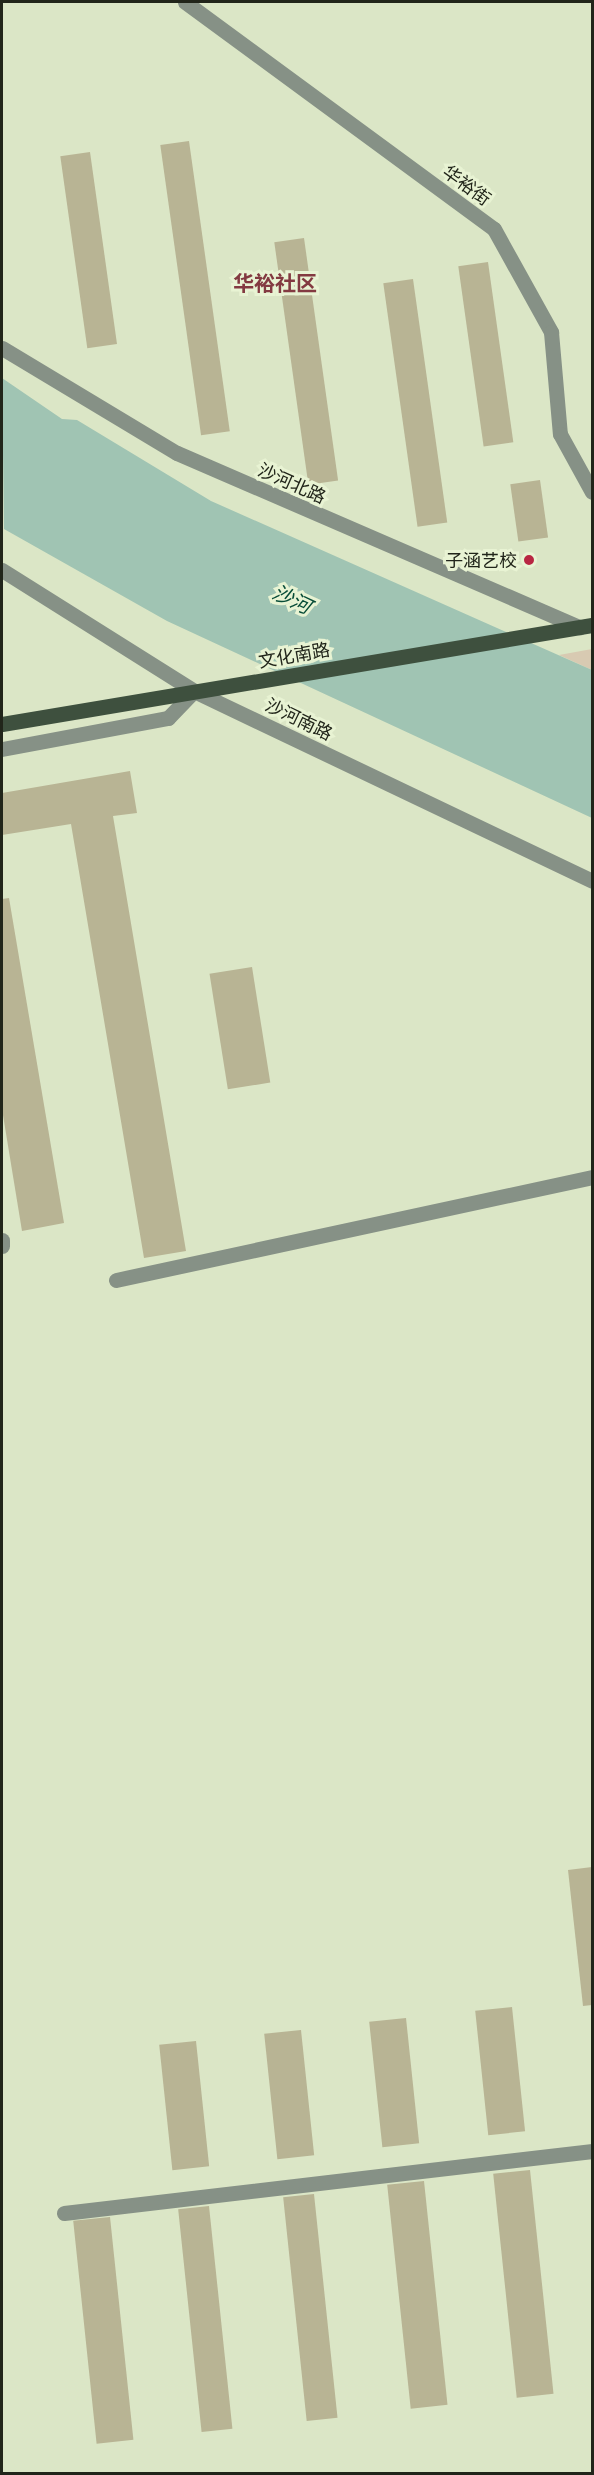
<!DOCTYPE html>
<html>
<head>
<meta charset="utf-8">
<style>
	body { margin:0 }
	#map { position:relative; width:594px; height:2475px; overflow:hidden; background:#dbe6c6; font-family:"Exo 2","Noto Sans SC",sans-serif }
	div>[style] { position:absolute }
	.green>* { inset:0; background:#d8cab2 }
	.water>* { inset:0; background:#a0c4b3 }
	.building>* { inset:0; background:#b8b494; transform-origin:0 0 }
	.minor>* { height:15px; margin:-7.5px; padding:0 7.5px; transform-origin:7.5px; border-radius:7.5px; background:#869186 }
	.major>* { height:15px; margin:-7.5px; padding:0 7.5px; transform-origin:7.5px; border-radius:7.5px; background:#3e503e }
	.dots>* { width:16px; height:16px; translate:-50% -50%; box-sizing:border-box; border:3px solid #e8f3d3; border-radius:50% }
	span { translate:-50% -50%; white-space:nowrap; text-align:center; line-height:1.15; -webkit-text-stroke:6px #e8f3d3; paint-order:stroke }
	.street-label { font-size:18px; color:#21251a }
	.poi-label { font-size:18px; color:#21251a }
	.right { translate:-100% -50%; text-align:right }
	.water-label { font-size:20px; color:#074c37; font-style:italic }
	.quarter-label { font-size:21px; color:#833a41; font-weight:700 }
	.frame { position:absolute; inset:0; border:3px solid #21251a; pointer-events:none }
</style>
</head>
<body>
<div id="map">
	<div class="green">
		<i style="clip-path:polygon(592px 649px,592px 670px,559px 655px)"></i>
	</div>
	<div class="water">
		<i style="clip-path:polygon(2px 378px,62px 419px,77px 420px,211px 501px,592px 670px,592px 818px,167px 621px,4px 529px)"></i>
	</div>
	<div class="building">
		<i style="left:189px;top:141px;width:293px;height:29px;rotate:82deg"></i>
		<i style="left:90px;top:152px;width:194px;height:30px;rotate:82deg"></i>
		<i style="left:304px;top:238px;width:245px;height:30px;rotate:82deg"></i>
		<i style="left:488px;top:262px;width:182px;height:30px;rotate:82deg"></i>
		<i style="left:413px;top:279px;width:246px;height:30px;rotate:82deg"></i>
		<i style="left:540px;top:480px;width:58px;height:30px;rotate:82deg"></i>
		<i style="clip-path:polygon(130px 771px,137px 813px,113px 816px,186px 1251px,144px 1258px,71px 824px,2px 835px,2px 793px)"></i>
		<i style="clip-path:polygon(9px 898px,64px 1223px,22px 1231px,2px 1109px,2px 899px)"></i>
		<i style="left:252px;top:967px;width:117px;height:43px;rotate:81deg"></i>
		<i style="clip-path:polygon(592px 1867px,592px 2005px,583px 2006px,568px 1870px)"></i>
		<i style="left:512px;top:2007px;width:125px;height:37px;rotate:84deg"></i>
		<i style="left:406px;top:2018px;width:126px;height:37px;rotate:84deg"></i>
		<i style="left:301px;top:2030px;width:126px;height:37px;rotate:84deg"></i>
		<i style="left:196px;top:2041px;width:126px;height:37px;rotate:84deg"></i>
		<i style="left:530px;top:2170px;width:225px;height:37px;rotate:84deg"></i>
		<i style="left:424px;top:2181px;width:225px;height:37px;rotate:84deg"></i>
		<i style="left:314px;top:2194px;width:225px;height:31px;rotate:84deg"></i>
		<i style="left:209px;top:2206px;width:224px;height:31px;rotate:84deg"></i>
		<i style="left:110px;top:2217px;width:224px;height:37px;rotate:84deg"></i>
	</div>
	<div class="minor">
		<i style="left:185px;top:2px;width:383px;rotate:36.3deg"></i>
		<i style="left:494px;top:229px;width:118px;rotate:61deg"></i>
		<i style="left:551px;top:332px;width:102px;rotate:85deg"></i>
		<i style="left:560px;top:434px;width:66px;rotate:61.1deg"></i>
		<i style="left:2px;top:348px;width:204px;rotate:31deg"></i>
		<i style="left:177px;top:453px;width:439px;rotate:23.4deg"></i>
		<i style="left:2px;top:570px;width:227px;rotate:32.2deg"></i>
		<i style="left:194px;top:691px;width:441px;rotate:25.5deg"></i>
		<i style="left:2px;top:749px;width:169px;rotate:-10.6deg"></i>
		<i style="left:168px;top:718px;width:37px;rotate:-46deg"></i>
		<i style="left:2px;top:1240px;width:6px;rotate:90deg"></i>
		<i style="left:116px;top:1280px;width:487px;rotate:-12.2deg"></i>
		<i style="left:64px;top:2213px;width:532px;rotate:-6.7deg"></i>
	</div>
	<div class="major">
		<i style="left:2px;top:724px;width:598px;rotate:-9.53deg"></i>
	</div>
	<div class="dots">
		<i style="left:529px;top:560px;background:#b82642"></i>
	</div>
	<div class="street-label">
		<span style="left:467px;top:185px;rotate:36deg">华裕街</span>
		<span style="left:292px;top:483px;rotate:24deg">沙河北路</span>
		<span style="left:294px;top:655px;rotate:-10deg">文化南路</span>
		<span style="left:299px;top:719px;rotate:26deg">沙河南路</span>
	</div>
	<div class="poi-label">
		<span class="right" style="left:517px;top:560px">子涵艺校</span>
	</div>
	<div class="water-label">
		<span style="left:292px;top:599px;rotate:25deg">沙河</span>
	</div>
	<div class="quarter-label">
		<span style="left:275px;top:283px">华裕社区</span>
	</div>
	<div class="frame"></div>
</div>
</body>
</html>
